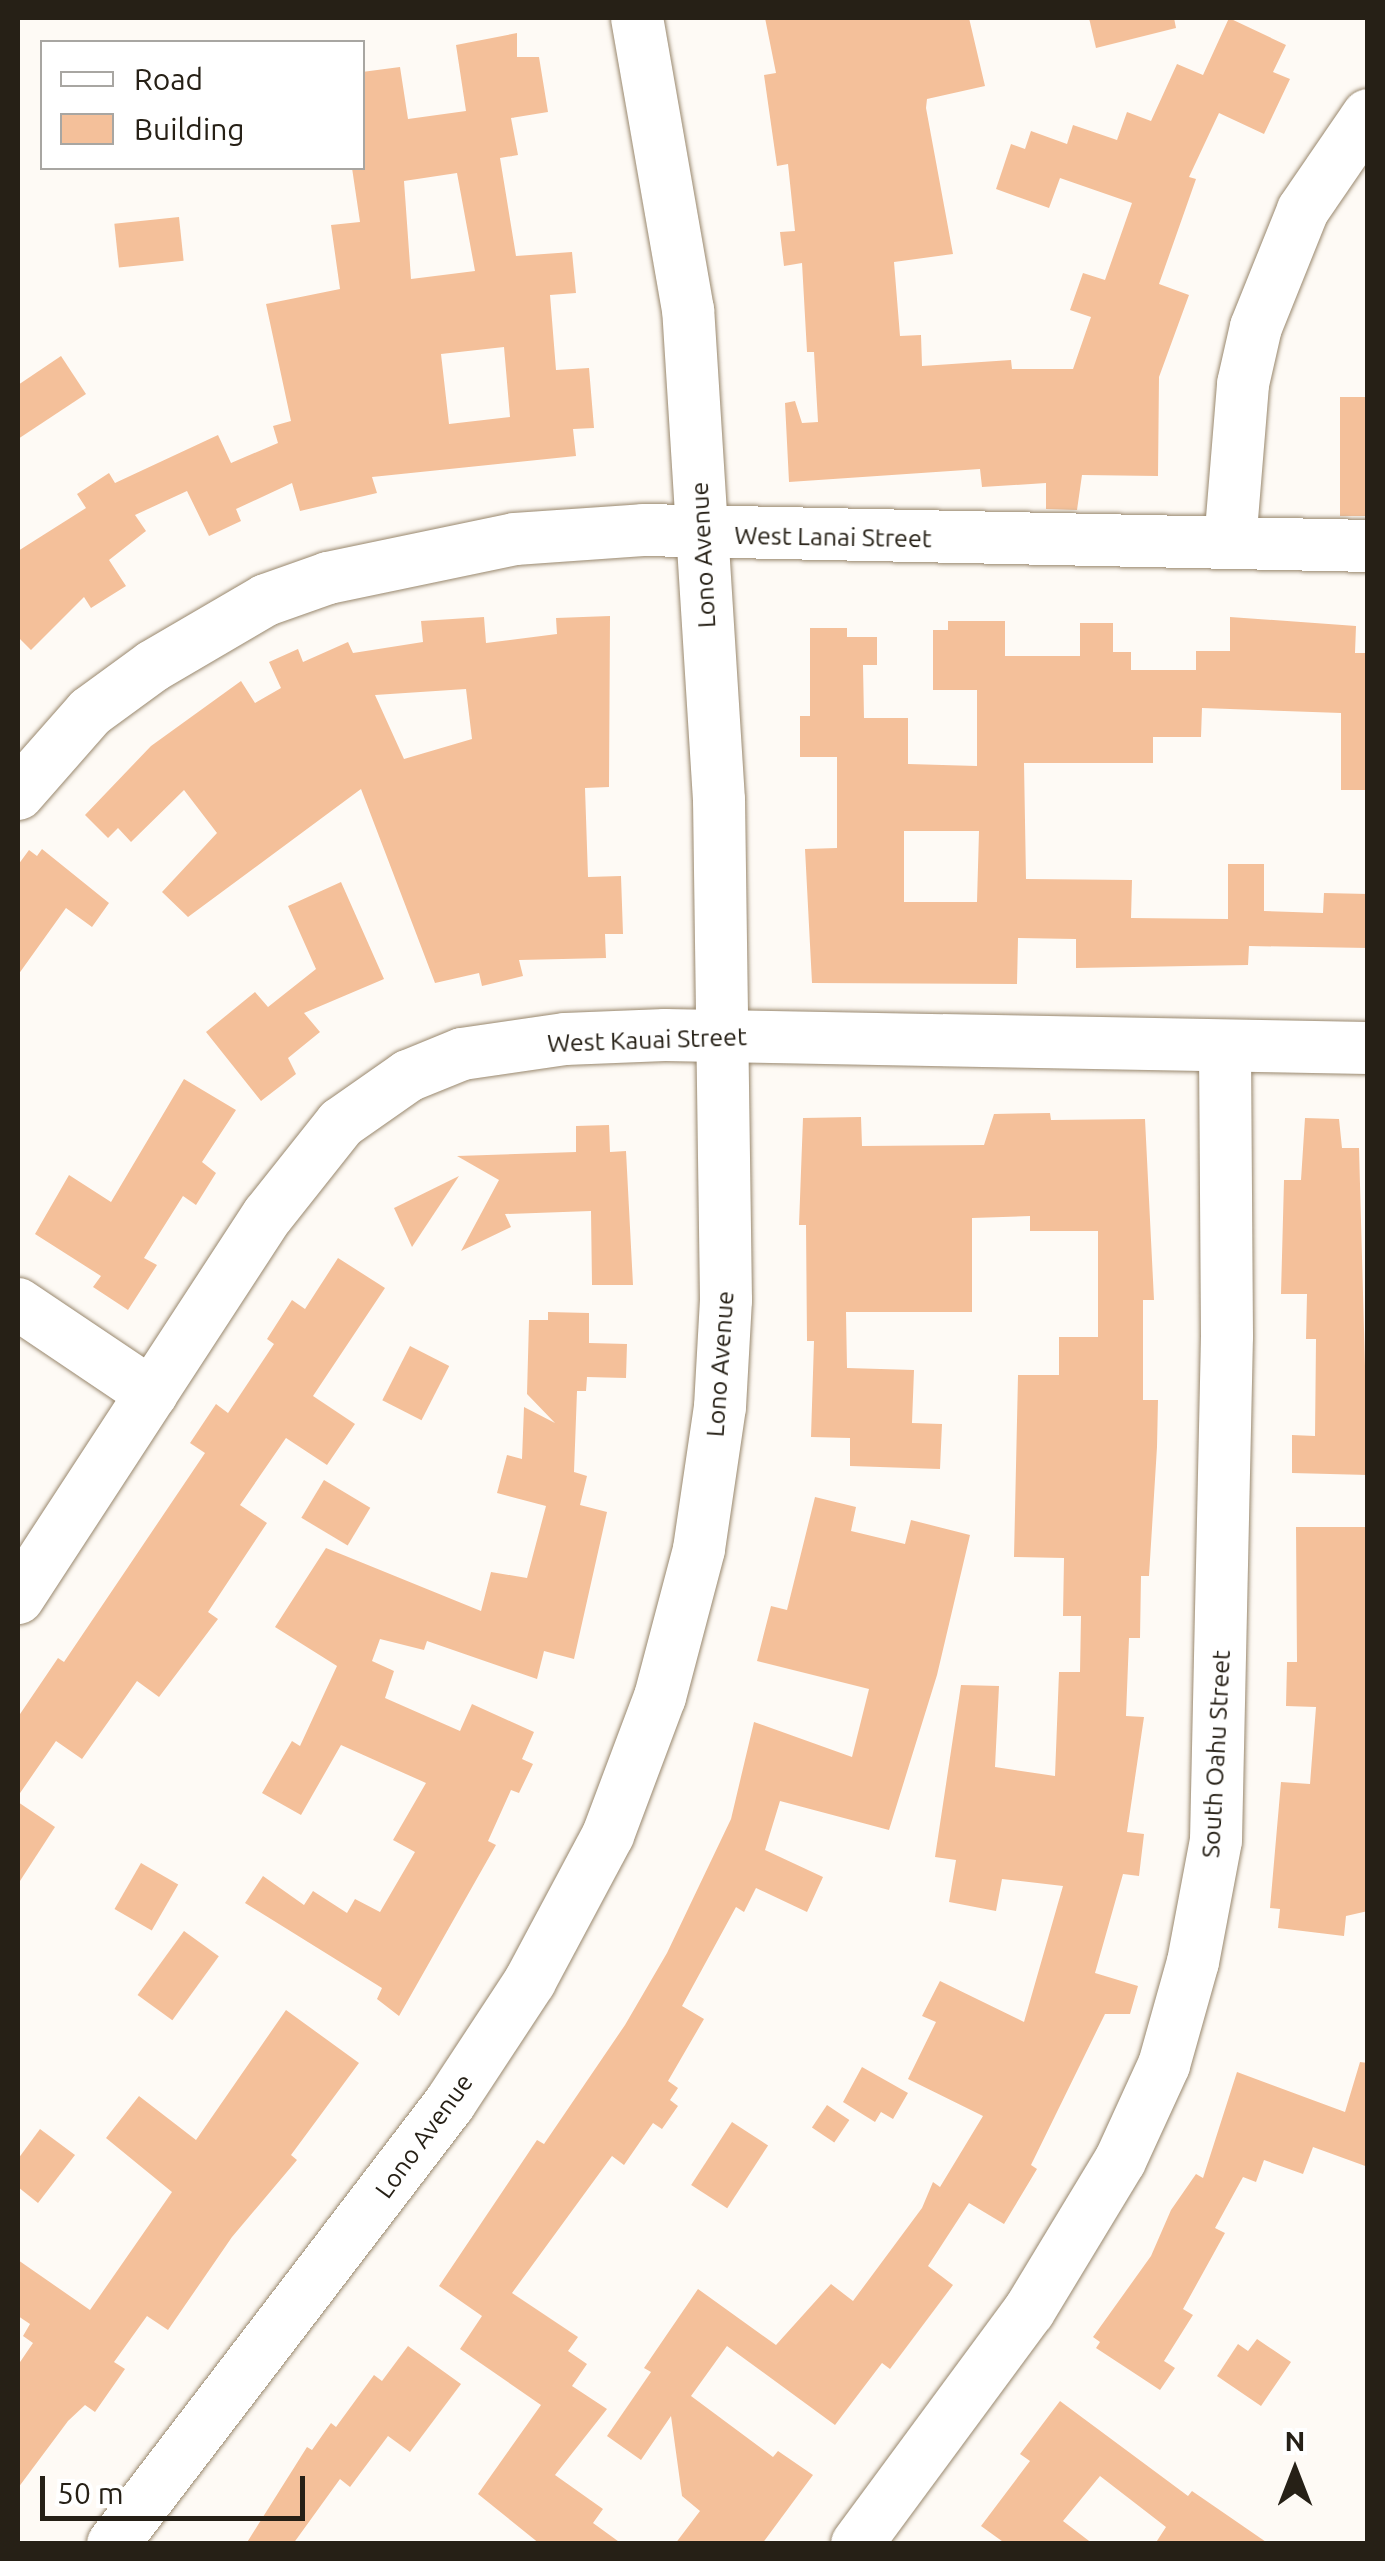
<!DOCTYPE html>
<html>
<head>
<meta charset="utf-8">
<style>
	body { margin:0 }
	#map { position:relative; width:1385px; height:2561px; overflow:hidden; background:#fefaf5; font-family:Ubuntu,sans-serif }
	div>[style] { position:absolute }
	.building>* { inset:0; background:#f4c09a; transform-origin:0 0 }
	.roads { filter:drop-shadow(0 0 2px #99886e) drop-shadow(0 0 2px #99886e) }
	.minor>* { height:52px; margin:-26px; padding:0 26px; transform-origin:26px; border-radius:26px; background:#fff }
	span { translate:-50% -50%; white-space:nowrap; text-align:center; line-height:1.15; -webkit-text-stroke:10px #fff; paint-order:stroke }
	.street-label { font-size:25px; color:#262016 }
	.frame { position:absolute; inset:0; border:20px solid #262016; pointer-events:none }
	.legend { position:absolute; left:40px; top:40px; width:325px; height:130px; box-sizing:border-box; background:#fff; border:2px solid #a8a6a2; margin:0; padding:12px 18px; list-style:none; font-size:30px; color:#262016 }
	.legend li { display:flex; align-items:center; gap:20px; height:50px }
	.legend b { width:50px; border:2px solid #a8a6a2 }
	.north { position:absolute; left:1245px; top:2421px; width:100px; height:100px; -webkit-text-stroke:8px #fff; paint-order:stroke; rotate:0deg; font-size:28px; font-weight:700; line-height:40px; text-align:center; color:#262016 }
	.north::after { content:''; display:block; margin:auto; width:35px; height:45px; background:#262016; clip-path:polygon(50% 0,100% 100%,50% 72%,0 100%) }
	.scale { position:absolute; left:40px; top:2476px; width:265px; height:45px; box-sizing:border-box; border:5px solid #262016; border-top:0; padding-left:12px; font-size:30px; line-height:35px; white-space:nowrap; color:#262016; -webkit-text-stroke:8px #fff; paint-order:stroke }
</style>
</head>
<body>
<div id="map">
	<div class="building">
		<i style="clip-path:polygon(765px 18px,969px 18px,985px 86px,927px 99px,926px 108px,953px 254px,894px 262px,900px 336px,921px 335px,922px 366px,1011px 360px,1012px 369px,1073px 369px,1091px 317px,1070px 310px,1083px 273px,1105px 280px,1132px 203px,1060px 178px,1049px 208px,996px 189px,1011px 144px,1025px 149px,1031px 131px,1067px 144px,1073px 125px,1117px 140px,1127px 112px,1151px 121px,1177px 64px,1203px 75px,1229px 18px,1286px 45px,1273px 72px,1290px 79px,1264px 134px,1219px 113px,1189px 177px,1196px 179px,1159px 284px,1189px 295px,1159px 377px,1158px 476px,1082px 475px,1077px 510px,1046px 509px,1046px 483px,982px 487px,980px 469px,789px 482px,785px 403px,795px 401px,802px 423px,818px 422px,814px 352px,807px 352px,802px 263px,784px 266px,780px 232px,795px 231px,788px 164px,777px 166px,764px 75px,776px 73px)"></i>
		<i style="clip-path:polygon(1089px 18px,1174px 18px,1176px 28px,1096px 48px)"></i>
		<i style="clip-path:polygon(evenodd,517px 33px,517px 57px,539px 57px,548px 112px,511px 118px,518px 155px,500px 158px,516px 256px,572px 252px,576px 293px,550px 295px,556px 370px,589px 368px,594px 428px,573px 429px,576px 456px,372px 477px,377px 493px,300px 511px,292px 483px,236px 509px,241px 521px,209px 536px,187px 491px,135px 515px,146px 531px,109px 560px,126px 586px,91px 608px,84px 597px,31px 650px,18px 637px,18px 551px,86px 508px,77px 494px,109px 473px,115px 483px,218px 435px,231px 463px,278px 443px,273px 426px,291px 421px,266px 304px,340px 289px,331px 225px,360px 222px,352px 168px,362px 168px,362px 72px,400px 67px,408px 119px,466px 111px,456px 45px,517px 33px,457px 173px,475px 271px,411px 279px,404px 181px,457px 173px,517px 33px,504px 347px,510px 417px,449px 424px,441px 354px,504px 347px)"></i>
		<i style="left:179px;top:217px;width:44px;height:65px;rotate:84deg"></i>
		<i style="clip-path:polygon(61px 356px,86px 394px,18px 439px,18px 385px)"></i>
		<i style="left:1368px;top:397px;width:119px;height:28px;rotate:90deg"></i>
		<i style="clip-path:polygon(evenodd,610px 616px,609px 787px,585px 788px,588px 877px,621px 876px,623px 934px,605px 934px,606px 958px,519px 960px,523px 976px,482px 986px,479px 973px,435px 983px,361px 789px,188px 917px,162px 892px,217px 833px,184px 790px,131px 842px,118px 828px,108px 838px,85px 815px,151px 746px,241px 681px,255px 703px,281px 688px,269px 662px,298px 649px,303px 662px,348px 642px,353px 653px,423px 642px,421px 621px,484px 617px,486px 643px,557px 634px,556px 618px,610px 616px,466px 689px,472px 739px,404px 759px,375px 695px,466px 689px)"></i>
		<i style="clip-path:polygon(evenodd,1230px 617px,1356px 626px,1355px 653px,1368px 653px,1368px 790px,1341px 790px,1341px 713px,1202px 708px,1201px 737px,1153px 737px,1153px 763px,1024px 763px,1026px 879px,1132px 880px,1131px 918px,1228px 919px,1228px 864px,1264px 864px,1264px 911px,1323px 913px,1324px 893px,1368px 894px,1368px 948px,1249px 946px,1248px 965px,1076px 968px,1076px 939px,1018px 938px,1017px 984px,812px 983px,805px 849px,837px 848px,837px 757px,800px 757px,800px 716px,810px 716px,810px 628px,847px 628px,847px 637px,877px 637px,877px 665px,863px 665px,864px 718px,908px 718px,908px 764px,977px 766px,977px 690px,933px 690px,933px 630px,948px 630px,948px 621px,1005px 621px,1005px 656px,1080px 656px,1080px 623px,1113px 623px,1113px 652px,1131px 652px,1131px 670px,1196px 670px,1196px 651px,1230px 651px,1230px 617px,904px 831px,979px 831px,977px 902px,904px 902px,904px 831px)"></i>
		<i style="clip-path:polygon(42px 849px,109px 903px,92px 927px,66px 908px,18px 975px,18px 865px,29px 850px,37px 856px)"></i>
		<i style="clip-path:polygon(341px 882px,384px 979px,304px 1013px,320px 1032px,288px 1058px,296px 1074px,261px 1101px,206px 1032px,255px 992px,268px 1007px,316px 969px,288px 906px)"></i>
		<i style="clip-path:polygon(184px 1079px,236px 1110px,202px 1162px,216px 1173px,196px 1205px,183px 1196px,144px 1258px,157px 1265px,128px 1310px,93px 1287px,101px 1276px,35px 1234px,69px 1175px,111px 1202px)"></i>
		<i style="clip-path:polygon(1050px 1113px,1051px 1120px,1145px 1119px,1154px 1300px,1143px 1300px,1143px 1400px,1158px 1400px,1157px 1447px,1149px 1576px,1141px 1576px,1140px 1638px,1129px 1638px,1126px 1716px,1144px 1717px,1127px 1832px,1144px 1834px,1139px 1876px,1123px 1874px,1095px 1973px,1138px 1986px,1130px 2014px,1105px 2014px,1031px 2165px,1037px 2169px,1004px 2224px,969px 2203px,928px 2266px,953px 2285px,890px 2369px,882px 2363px,835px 2425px,727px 2346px,691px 2396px,773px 2457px,778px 2451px,813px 2475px,762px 2544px,675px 2544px,700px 2511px,682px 2496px,671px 2416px,641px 2460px,607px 2436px,651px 2372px,644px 2368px,698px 2289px,776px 2345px,831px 2284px,853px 2301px,922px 2208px,933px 2182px,940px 2187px,983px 2116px,908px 2079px,936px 2022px,922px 2016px,940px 1981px,1024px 2022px,1063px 1886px,1002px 1879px,996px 1911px,949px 1902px,956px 1860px,935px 1857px,961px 1685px,999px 1686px,995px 1767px,1055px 1776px,1059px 1672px,1080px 1672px,1081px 1616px,1063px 1616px,1064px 1558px,1014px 1557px,1018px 1375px,1059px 1375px,1059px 1337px,1098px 1337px,1098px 1231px,1030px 1231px,1030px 1216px,972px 1218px,972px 1312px,846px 1312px,847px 1368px,914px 1370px,912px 1423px,942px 1424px,940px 1469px,850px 1466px,850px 1438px,811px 1437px,814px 1341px,807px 1341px,806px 1225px,799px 1225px,803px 1118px,861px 1117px,862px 1146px,984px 1145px,994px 1114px)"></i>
		<i style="clip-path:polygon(1305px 1118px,1339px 1119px,1342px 1148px,1359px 1148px,1368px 1475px,1292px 1473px,1292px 1435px,1315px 1436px,1316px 1339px,1306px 1339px,1307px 1294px,1281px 1294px,1284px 1180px,1301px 1180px)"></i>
		<i style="clip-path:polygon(609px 1125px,610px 1152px,626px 1151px,633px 1285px,592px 1285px,591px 1211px,505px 1214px,511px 1227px,461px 1251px,499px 1180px,457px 1156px,576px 1152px,576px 1126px)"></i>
		<i style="clip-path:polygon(459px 1176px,412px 1247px,394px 1208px)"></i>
		<i style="clip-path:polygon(338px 1258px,385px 1288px,313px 1396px,355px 1424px,327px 1465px,286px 1438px,240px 1505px,267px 1523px,208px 1612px,218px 1619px,159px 1697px,137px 1681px,82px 1759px,56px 1741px,18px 1796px,18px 1717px,58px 1658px,64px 1662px,205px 1453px,190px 1443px,216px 1404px,228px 1413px,274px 1344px,267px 1339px,292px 1300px,305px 1309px)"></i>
		<i style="clip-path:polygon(548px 1312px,589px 1313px,589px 1343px,627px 1344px,626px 1378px,587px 1377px,586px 1391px,577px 1391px,574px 1472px,587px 1476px,580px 1505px,607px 1512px,574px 1659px,544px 1651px,537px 1679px,427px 1641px,424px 1650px,380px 1639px,372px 1661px,394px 1671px,385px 1698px,460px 1731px,472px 1704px,534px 1732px,522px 1759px,533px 1764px,519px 1793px,511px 1790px,488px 1841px,496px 1845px,399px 2016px,377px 1999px,382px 1988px,245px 1903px,263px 1876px,304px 1905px,313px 1891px,347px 1913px,355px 1899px,380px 1912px,415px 1852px,393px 1840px,426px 1783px,341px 1745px,301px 1815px,262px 1793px,292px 1741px,300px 1746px,337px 1666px,275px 1627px,326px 1548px,481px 1611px,491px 1572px,527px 1578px,546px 1506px,497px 1493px,507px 1455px,522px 1459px,524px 1407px,555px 1423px,527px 1394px,529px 1320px,548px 1320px)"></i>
		<i style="left:410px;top:1346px;width:44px;height:61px;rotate:27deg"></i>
		<i style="left:324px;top:1480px;width:54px;height:44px;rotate:31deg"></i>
		<i style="clip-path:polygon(815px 1497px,856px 1507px,851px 1531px,905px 1544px,911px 1520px,970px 1535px,937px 1675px,889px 1830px,780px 1801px,765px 1850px,823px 1877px,807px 1912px,756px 1888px,744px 1912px,736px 1907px,682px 2006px,704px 2019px,668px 2081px,678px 2088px,670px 2100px,678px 2106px,662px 2129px,653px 2123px,624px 2165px,612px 2156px,512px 2293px,578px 2337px,568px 2351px,587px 2364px,572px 2386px,607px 2409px,555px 2475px,603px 2509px,593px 2523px,622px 2544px,540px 2544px,478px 2494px,541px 2405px,460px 2349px,482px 2316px,439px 2286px,537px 2140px,544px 2144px,625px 2025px,667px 1953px,731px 1819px,754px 1722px,852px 1757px,869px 1689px,757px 1661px,771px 1606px,787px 1610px)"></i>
		<i style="clip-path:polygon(1296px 1527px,1368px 1527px,1368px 1911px,1346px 1916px,1344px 1936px,1278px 1928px,1280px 1909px,1270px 1908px,1281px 1782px,1310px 1784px,1316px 1707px,1286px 1706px,1287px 1662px,1297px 1662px)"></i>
		<i style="clip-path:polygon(18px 1802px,55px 1827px,18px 1884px)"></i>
		<i style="left:141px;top:1863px;width:43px;height:53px;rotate:30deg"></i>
		<i style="left:184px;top:1931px;width:43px;height:79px;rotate:36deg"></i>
		<i style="clip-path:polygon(286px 2010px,359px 2063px,291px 2155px,297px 2160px,232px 2237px,168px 2330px,147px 2316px,114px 2362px,125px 2369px,95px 2412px,85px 2405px,68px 2421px,18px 2488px,18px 2365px,33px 2343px,23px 2336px,30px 2324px,18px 2316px,18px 2260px,90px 2310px,172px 2192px,106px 2138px,139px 2096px,196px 2140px)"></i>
		<i style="clip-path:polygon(1360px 2062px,1368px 2063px,1368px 2167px,1313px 2147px,1303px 2174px,1264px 2160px,1256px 2182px,1243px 2177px,1215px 2228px,1225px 2233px,1183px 2309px,1193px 2315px,1164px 2361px,1175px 2368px,1160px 2390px,1096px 2348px,1100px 2342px,1093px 2337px,1151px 2256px,1171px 2210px,1196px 2174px,1203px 2178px,1237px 2072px,1345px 2112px)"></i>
		<i style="clip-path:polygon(862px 2067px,908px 2093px,893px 2119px,881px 2112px,875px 2122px,843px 2102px)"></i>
		<i style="left:827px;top:2105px;width:27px;height:27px;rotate:34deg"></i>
		<i style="left:732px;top:2122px;width:43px;height:75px;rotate:33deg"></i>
		<i style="clip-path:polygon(40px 2129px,75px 2155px,38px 2203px,18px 2187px,18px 2159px)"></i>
		<i style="clip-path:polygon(1257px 2339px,1291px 2362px,1261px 2406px,1217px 2376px,1238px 2344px,1248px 2351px)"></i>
		<i style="clip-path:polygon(408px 2346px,461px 2384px,410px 2452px,388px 2436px,350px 2487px,340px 2479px,293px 2544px,246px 2544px,307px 2447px,312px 2450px,331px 2423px,336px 2427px,374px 2375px,382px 2381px)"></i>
		<i style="clip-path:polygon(1060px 2401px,1188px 2496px,1192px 2491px,1269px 2544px,1155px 2544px,1166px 2527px,1100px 2476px,1063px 2521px,1093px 2544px,1006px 2544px,981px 2526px,1030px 2461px,1020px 2454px)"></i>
	</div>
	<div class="roads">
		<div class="minor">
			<i style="left:1230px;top:543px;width:160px;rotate:-85.3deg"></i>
			<i style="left:1243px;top:384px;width:58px;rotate:-77.2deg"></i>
			<i style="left:1256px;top:327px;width:126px;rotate:-68.1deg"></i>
			<i style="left:1303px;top:210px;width:115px;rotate:-55.6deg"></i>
			<i style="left:18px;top:794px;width:109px;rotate:-48.7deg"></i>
			<i style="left:90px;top:712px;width:78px;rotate:-36.1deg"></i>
			<i style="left:153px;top:666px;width:131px;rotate:-30.3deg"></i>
			<i style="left:266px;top:600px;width:66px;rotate:-19.5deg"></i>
			<i style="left:328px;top:578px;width:191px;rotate:-11.8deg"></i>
			<i style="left:515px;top:539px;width:128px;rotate:-4deg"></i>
			<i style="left:643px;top:530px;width:725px;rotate:1.26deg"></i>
			<i style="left:18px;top:1304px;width:161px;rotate:33.9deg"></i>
			<i style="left:18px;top:1598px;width:457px;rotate:-56.9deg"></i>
			<i style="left:268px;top:1215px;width:117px;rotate:-51.6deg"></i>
			<i style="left:341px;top:1123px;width:82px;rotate:-35deg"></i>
			<i style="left:408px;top:1076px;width:58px;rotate:-22.2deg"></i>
			<i style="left:462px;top:1054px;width:104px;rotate:-8.3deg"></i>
			<i style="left:565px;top:1039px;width:100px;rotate:-2.3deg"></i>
			<i style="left:665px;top:1035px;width:703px;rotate:1.06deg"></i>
			<i style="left:113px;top:2544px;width:555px;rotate:-52.61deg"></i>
			<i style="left:450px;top:2103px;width:146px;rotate:-56.7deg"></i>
			<i style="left:530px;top:1981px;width:166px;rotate:-61.9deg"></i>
			<i style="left:608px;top:1835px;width:147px;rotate:-69.4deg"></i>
			<i style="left:660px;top:1697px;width:153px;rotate:-75.2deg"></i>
			<i style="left:699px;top:1549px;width:144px;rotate:-81.6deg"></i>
			<i style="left:720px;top:1407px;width:107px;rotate:-86.8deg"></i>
			<i style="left:726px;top:1300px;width:500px;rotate:-90.8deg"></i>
			<i style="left:719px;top:800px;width:491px;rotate:-93.6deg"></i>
			<i style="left:688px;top:310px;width:296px;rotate:-99.9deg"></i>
			<i style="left:857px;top:2544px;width:290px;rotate:-53.6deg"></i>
			<i style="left:1029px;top:2311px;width:175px;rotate:-58.8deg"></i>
			<i style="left:1120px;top:2161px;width:106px;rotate:-65.4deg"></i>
			<i style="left:1164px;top:2065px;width:107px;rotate:-74.3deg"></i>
			<i style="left:1193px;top:1962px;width:124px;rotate:-79.3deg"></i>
			<i style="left:1216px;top:1840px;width:504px;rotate:-88.75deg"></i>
			<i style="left:1227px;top:1336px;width:290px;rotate:-90.4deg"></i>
		</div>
	</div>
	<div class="street-label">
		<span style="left:833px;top:537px;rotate:1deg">West Lanai Street</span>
		<span style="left:703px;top:555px;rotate:-93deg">Lono Avenue</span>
		<span style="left:647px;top:1040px;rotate:-2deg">West Kauai Street</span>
		<span style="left:720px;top:1364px;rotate:-86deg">Lono Avenue</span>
		<span style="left:1216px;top:1754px;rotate:-87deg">South Oahu Street</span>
		<span style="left:424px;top:2136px;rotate:-54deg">Lono Avenue</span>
	</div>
	<div class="frame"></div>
	<ul class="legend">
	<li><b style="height:12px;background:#fff"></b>Road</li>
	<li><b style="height:28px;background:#f4c09a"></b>Building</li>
	</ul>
	<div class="north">N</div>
	<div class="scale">50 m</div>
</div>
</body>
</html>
